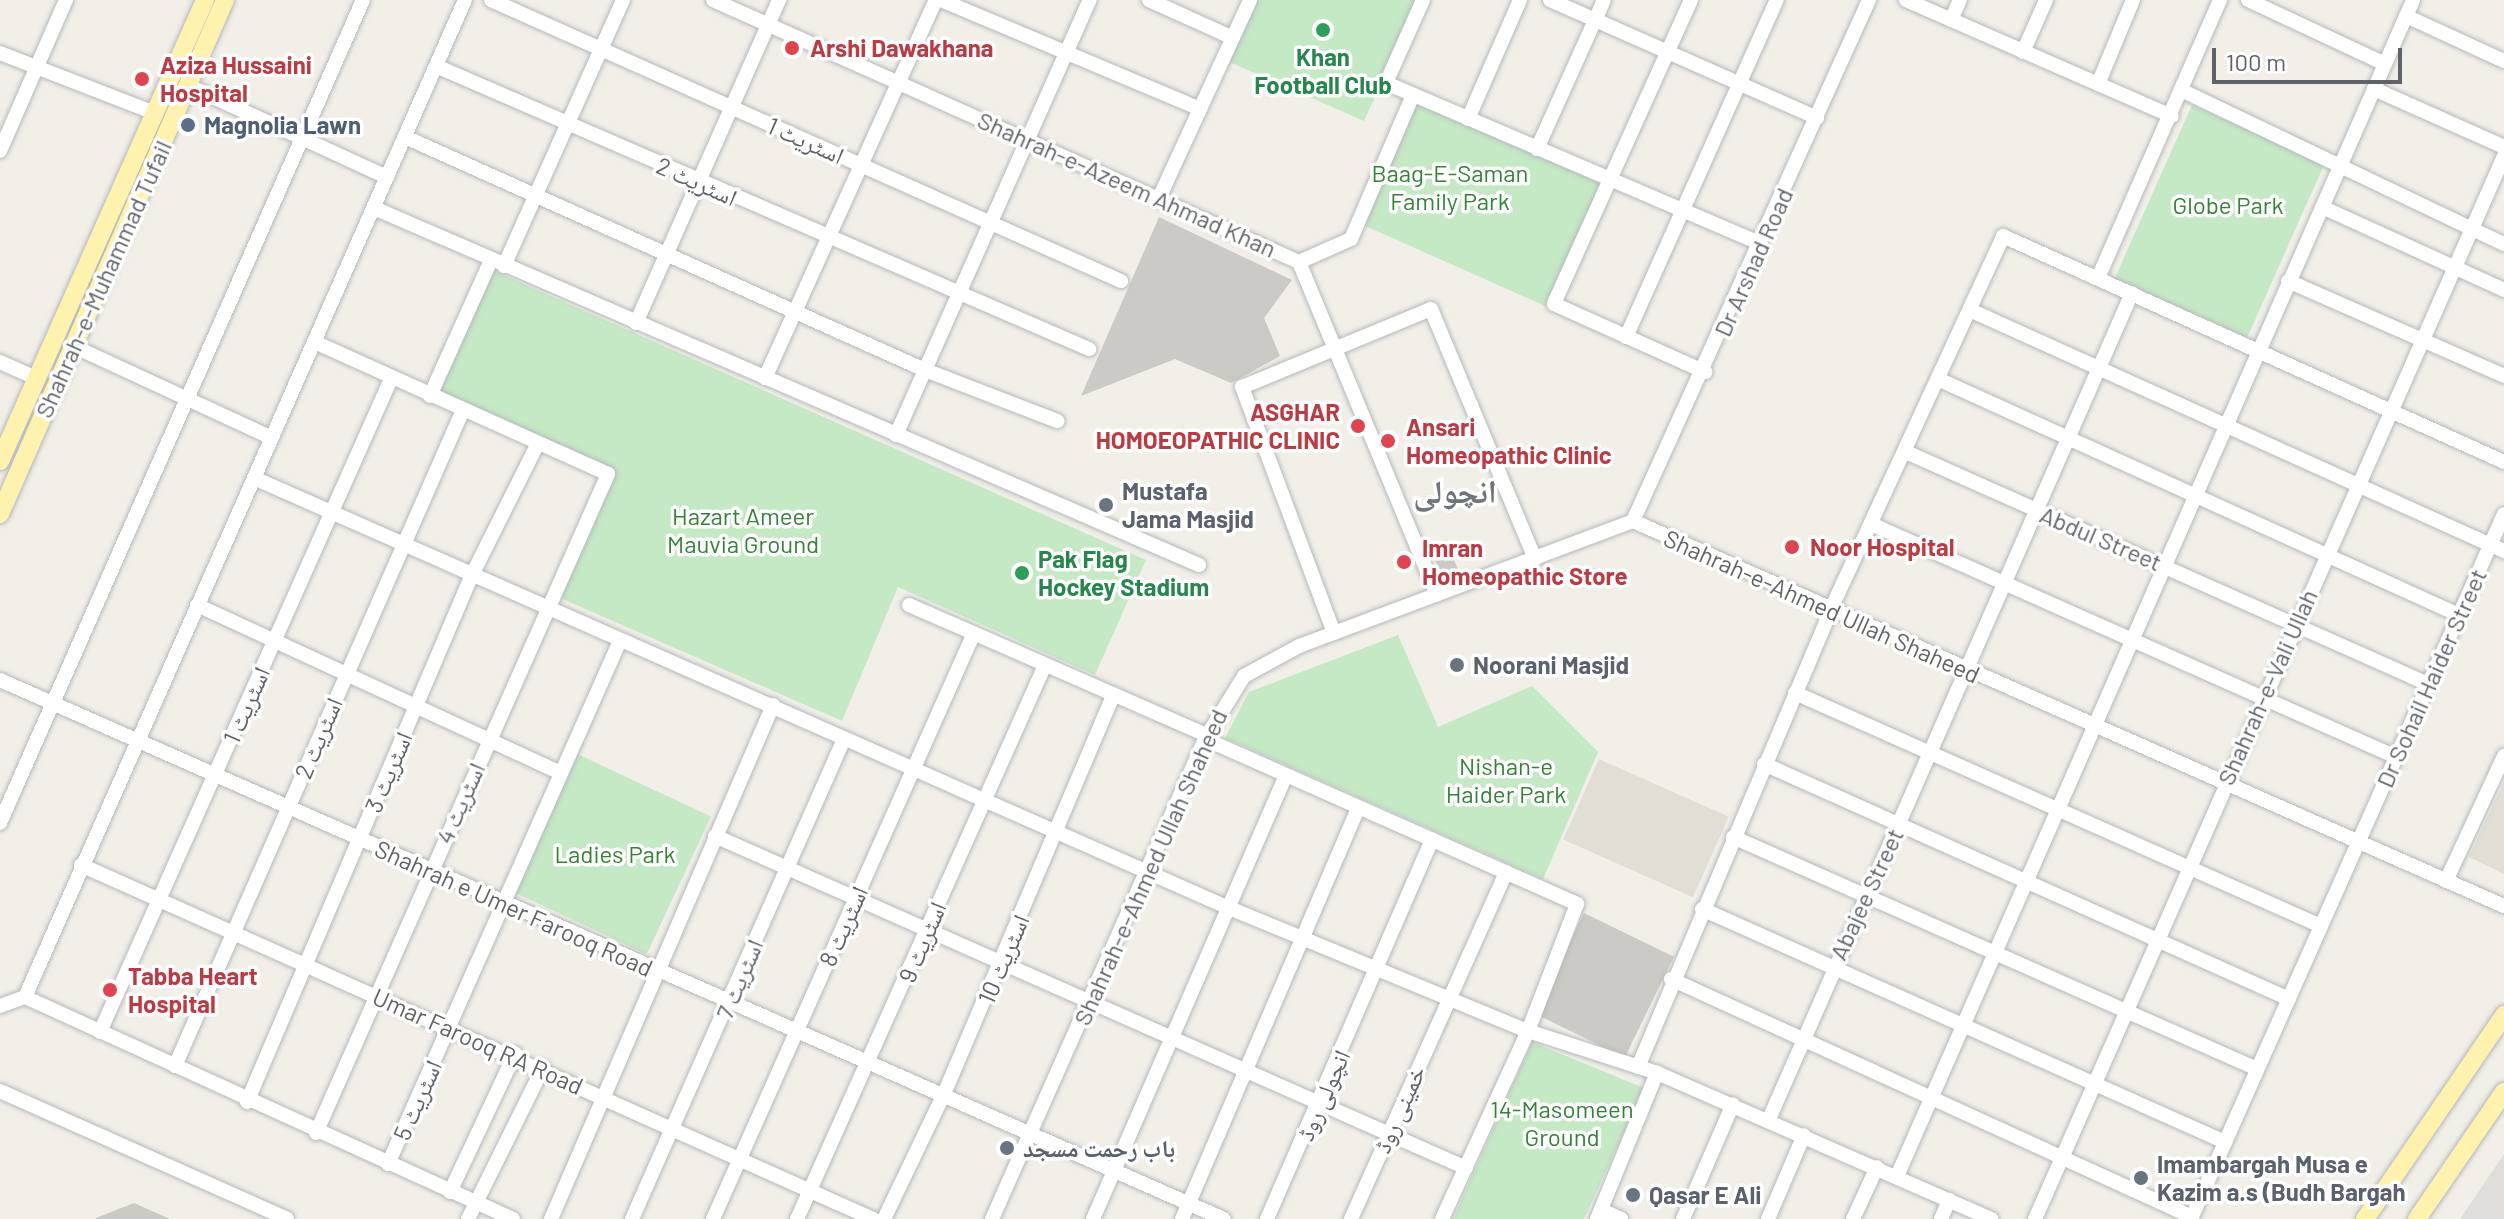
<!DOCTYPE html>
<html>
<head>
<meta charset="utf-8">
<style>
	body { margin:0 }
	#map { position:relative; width:2504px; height:1219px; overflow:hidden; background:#f1efe8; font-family:Barlow,"Noto Naskh Arabic",sans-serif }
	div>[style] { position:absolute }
	.industrial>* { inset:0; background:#e0deda }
	.education>* { inset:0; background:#e1ded6; transform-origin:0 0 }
	.green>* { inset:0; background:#c5e8c5; transform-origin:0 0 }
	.building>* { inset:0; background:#cccac5; transform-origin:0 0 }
	.roads { filter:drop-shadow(0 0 2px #b5b8bc) drop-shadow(0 0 2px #b5b8bc) }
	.minor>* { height:14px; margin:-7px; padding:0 7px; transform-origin:7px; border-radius:7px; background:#fff }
	.major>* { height:18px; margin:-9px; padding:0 9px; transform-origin:9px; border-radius:9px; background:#fff2af }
	.dots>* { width:22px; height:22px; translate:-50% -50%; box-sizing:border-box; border:4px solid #fff; border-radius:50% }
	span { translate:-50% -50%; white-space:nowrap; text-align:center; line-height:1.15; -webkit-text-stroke:7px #fff; paint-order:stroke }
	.health-label { font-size:24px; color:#be3a42; font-weight:700 }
	.left { translate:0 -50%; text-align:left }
	.right { translate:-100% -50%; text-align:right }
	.leisure-label { font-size:24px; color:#27864d; font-weight:700 }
	.service-label { font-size:24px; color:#4e5e75; font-weight:700 }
	.street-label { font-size:24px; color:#5f6368 }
	.park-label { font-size:24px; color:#348238 }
	.worship-label { font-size:24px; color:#5b616d; font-weight:700 }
	.district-label { font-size:32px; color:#70757a; font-weight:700 }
	.scale { position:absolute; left:2212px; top:48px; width:190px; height:36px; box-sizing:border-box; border:4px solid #5f6368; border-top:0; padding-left:10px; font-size:24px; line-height:28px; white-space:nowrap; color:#5f6368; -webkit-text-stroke:6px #fff; paint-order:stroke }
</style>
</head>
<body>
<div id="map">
	<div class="industrial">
		<i style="clip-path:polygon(2504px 1154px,2504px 1219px,2460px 1219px)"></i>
	</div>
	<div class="education">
		<i style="left:1599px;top:759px;width:142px;height:88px;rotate:24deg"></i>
		<i style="clip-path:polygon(2504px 782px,2504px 874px,2469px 857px)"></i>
	</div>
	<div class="green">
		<i style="clip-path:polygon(1252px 0,1420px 0,1364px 121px,1225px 60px)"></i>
		<i style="left:1413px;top:95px;width:214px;height:139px;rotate:24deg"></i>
		<i style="left:2192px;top:105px;width:145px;height:190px;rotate:24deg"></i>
		<i style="clip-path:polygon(492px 270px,1146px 560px,1095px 675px,898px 587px,842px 721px,558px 597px,613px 469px,438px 390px)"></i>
		<i style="clip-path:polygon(1398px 635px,1438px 727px,1532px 686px,1598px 752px,1543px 879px,1225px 738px,1249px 692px)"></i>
		<i style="left:575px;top:753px;width:150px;height:152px;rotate:25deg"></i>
		<i style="clip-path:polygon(1532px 1042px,1644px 1088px,1584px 1219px,1453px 1219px)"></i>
	</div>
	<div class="building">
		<i style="clip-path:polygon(1159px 217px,1292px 280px,1264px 318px,1280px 356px,1231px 383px,1175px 359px,1081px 396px)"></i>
		<i style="left:1445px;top:540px;width:34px;height:17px;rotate:66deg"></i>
		<i style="left:1584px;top:913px;width:100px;height:112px;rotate:26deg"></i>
		<i style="clip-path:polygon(134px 1203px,170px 1219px,96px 1219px,96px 1218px)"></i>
	</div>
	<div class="roads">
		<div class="minor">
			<i style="left:491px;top:0;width:690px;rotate:24.04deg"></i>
			<i style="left:713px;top:0;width:642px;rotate:24.09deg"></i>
			<i style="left:1299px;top:262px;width:360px;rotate:67.5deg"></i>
			<i style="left:941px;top:0;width:281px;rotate:22.8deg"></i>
			<i style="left:1149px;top:0;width:92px;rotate:24.3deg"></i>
			<i style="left:1423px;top:0;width:91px;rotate:114deg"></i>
			<i style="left:1386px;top:83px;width:408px;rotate:23.2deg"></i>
			<i style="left:1550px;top:0;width:292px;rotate:23.8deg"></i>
			<i style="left:1691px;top:0;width:333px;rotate:114.3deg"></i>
			<i style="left:1554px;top:304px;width:166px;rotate:24.2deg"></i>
			<i style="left:1906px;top:0;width:290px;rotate:23.6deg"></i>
			<i style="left:2248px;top:0;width:151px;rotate:25deg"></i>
			<i style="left:2406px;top:16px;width:108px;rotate:24.7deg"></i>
			<i style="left:1951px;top:20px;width:22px;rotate:-66deg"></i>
			<i style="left:2023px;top:52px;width:57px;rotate:-66.1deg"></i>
			<i style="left:0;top:53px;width:166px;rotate:21.2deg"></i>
			<i style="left:436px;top:66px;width:712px;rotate:23.43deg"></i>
			<i style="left:2098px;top:84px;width:91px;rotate:-67.4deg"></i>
			<i style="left:189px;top:86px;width:218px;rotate:24.7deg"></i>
			<i style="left:2374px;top:89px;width:142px;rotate:24deg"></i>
			<i style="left:2183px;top:91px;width:356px;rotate:25.5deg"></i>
			<i style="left:1468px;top:119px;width:130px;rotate:-66.4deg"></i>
			<i style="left:405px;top:137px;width:570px;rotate:24.14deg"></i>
			<i style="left:925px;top:370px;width:142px;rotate:21.1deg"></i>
			<i style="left:1537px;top:149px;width:163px;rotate:-65.8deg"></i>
			<i style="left:0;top:151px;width:165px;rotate:-66.4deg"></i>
			<i style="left:1160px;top:196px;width:216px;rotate:-65.3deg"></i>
			<i style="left:2322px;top:207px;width:200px;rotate:24.5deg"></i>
			<i style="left:374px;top:208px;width:899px;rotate:23.4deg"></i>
			<i style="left:1299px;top:262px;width:57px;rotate:-23.9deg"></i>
			<i style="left:1351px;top:239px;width:157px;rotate:-66.7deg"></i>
			<i style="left:504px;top:266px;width:291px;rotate:-65.9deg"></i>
			<i style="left:2098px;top:278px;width:304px;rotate:-66.3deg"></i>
			<i style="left:2288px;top:281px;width:236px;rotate:23.7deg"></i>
			<i style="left:1972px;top:311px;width:584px;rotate:24.28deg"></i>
			<i style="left:636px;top:323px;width:353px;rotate:-66.1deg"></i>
			<i style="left:1626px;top:337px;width:369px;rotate:-65.9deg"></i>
			<i style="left:73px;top:346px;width:219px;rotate:24.8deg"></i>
			<i style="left:0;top:362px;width:39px;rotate:24deg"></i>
			<i style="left:765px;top:378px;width:415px;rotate:-65.7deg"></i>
			<i style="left:1940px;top:380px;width:570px;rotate:24.36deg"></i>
			<i style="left:430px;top:396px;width:149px;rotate:-65.8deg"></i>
			<i style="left:896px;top:435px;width:476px;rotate:-66deg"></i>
			<i style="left:1906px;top:452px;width:571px;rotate:23.96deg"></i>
			<i style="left:254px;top:478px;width:1066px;rotate:23.8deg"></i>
			<i style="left:1229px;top:908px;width:323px;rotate:22.4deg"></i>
			<i style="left:1528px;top:1031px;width:136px;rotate:18deg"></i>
			<i style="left:1657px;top:1073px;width:365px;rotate:23.6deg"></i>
			<i style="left:1633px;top:521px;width:572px;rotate:-65.63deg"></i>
			<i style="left:1871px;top:524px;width:574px;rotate:23.93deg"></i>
			<i style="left:197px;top:605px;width:401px;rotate:24.8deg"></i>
			<i style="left:909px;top:605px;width:324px;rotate:23.6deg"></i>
			<i style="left:1334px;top:633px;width:263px;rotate:-110.5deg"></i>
			<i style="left:1242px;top:387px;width:204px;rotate:-22.4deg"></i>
			<i style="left:1431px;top:309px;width:271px;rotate:67.4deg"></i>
			<i style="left:0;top:680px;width:1337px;rotate:23.77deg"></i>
			<i style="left:1795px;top:693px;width:575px;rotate:23.89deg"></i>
			<i style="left:1205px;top:739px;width:407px;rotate:23.9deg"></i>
			<i style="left:1577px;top:904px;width:136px;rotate:111.1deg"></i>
			<i style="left:1528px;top:1031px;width:207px;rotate:114.6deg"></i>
			<i style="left:1764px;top:764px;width:575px;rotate:24.11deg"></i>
			<i style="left:0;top:823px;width:899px;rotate:-66.2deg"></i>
			<i style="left:715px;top:836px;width:821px;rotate:23.85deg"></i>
			<i style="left:1733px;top:837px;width:573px;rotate:23.88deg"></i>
			<i style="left:81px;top:865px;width:868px;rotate:24.08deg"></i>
			<i style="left:2446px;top:881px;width:138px;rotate:-65.1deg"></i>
			<i style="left:1702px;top:909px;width:573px;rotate:24.01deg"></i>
			<i style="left:1671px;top:979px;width:573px;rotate:24.55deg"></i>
			<i style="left:25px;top:997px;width:1090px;rotate:-66.19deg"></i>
			<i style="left:0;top:1006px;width:27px;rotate:-20deg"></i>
			<i style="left:25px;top:997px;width:536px;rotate:24.46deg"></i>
			<i style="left:100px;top:1032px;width:715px;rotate:-65.98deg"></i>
			<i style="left:175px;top:1066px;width:716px;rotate:-66.3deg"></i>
			<i style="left:1638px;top:1067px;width:497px;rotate:-67.1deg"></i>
			<i style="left:1831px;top:609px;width:411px;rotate:-65.2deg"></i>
			<i style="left:2003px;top:236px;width:550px;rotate:24.28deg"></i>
			<i style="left:0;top:1091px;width:314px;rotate:24deg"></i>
			<i style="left:247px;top:1102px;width:571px;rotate:-66.89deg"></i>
			<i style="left:471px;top:577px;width:148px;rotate:-63.4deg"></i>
			<i style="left:1769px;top:1119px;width:902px;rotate:-66.28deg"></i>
			<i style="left:316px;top:1133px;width:721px;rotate:-66.1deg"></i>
			<i style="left:608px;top:474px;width:319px;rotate:-155.8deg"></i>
			<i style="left:388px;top:1164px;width:570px;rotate:-66.09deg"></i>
			<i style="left:1898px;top:1174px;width:1282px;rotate:-66.31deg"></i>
			<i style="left:450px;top:1192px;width:153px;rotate:-64.8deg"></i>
			<i style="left:1601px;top:1210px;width:22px;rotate:24deg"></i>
			<i style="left:468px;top:1219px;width:169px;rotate:-63.6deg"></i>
			<i style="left:551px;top:1219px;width:560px;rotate:-66.64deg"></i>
			<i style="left:632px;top:1219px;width:525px;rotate:-66.17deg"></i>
			<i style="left:713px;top:1219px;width:641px;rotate:-65.99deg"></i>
			<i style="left:797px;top:1219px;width:607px;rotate:-65.88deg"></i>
			<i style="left:884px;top:1219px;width:139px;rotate:-64.4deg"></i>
			<i style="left:944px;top:1094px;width:433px;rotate:-67deg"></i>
			<i style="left:992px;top:1219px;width:525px;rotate:-66.07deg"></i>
			<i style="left:1205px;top:739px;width:74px;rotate:-58.2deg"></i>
			<i style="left:1244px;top:676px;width:63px;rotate:-28.6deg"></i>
			<i style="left:1299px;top:646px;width:357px;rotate:-20.5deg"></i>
			<i style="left:1633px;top:521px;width:952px;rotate:23.85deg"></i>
			<i style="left:1093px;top:1219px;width:484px;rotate:-66.5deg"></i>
			<i style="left:1182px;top:1219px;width:448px;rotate:-66.8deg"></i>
			<i style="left:1267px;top:1219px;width:414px;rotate:-66.5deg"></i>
			<i style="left:1351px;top:1219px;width:380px;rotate:-65.9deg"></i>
			<i style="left:1597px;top:1219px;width:158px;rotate:-67.7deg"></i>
			<i style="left:1683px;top:1219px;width:125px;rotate:-66.5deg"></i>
			<i style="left:1768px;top:1219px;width:91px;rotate:-66.8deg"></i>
			<i style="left:1853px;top:1219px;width:57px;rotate:-65.2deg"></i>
			<i style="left:1941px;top:1219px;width:21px;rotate:-67deg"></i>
			<i style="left:2035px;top:1219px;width:1162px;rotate:-66.19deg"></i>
			<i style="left:2191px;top:1219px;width:771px;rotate:-66.06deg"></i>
		</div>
		<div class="major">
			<i style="left:0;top:461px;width:505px;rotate:-66.03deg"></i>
			<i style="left:0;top:514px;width:561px;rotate:-66.36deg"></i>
			<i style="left:2365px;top:1219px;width:247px;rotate:-55.7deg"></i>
			<i style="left:2417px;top:1219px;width:154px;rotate:-55.6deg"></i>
		</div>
	</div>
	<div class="dots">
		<i style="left:1323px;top:30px;background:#2e9e5b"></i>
		<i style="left:792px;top:48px;background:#e0444e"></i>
		<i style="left:142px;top:79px;background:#e0444e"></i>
		<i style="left:188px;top:125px;background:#5c6f8a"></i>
		<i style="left:1358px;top:426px;background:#e0444e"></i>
		<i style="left:1388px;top:441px;background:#e0444e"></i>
		<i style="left:1106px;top:505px;background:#6b7280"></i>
		<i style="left:1792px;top:547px;background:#e0444e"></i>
		<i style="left:1404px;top:562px;background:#e0444e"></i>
		<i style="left:1022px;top:573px;background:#2e9e5b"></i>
		<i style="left:1457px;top:665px;background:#6b7280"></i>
		<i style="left:110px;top:990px;background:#e0444e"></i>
		<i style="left:1007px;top:1148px;background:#6b7280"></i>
		<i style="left:2141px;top:1178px;background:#6b7280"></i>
		<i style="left:1633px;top:1195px;background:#6b7280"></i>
	</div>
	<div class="health-label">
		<span class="left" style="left:810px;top:48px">Arshi Dawakhana</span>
		<span class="left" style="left:160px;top:79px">Aziza Hussaini<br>Hospital</span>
		<span class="right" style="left:1340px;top:426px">ASGHAR<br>HOMOEOPATHIC CLINIC</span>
		<span class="left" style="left:1406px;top:441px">Ansari<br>Homeopathic Clinic</span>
		<span class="left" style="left:1810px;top:547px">Noor Hospital</span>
		<span class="left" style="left:1422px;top:562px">Imran<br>Homeopathic Store</span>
		<span class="left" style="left:128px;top:990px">Tabba Heart<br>Hospital</span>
	</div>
	<div class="leisure-label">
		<span style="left:1323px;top:71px">Khan<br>Football Club</span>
		<span class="left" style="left:1038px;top:573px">Pak Flag<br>Hockey Stadium</span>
	</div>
	<div class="service-label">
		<span class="left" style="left:204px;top:125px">Magnolia Lawn</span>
	</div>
	<div class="street-label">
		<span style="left:806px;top:140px;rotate:24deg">اسٹریٹ 1</span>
		<span style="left:697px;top:181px;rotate:24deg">اسٹریٹ 2</span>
		<span style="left:1127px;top:184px;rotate:24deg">Shahrah-e-Azeem Ahmad Khan</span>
		<span style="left:1753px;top:262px;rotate:-66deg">Dr Arshad Road</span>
		<span style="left:103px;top:279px;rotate:-66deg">Shahrah-e-Muhammad Tufail</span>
		<span style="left:2101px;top:538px;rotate:23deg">Abdul Street</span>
		<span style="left:1822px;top:606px;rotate:24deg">Shahrah-e-Ahmed Ullah Shaheed</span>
		<span style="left:2431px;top:678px;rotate:-66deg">Dr Sohail Haider Street</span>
		<span style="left:2267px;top:687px;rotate:-66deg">Shahrah-e-Vali Ullah</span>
		<span style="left:246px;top:705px;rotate:-66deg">اسٹریٹ 1</span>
		<span style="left:318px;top:738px;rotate:-67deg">اسٹریٹ 2</span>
		<span style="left:388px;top:772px;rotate:-67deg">اسٹریٹ 3</span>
		<span style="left:460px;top:803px;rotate:-66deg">اسٹریٹ 4</span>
		<span style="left:1150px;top:867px;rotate:-66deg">Shahrah-e-Ahmed Ullah Shaheed</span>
		<span style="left:1866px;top:894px;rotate:-65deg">Abajee Street</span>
		<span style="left:514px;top:908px;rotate:24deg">Shahrah e Umer Farooq Road</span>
		<span style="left:843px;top:926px;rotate:-66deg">اسٹریٹ 8</span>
		<span style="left:922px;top:942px;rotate:-67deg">اسٹریٹ 9</span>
		<span style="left:1003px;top:959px;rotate:-67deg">اسٹریٹ 10</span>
		<span style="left:739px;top:979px;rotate:-67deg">اسٹریٹ 7</span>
		<span style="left:478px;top:1041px;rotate:24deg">Umar Farooq RA Road</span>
		<span style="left:1323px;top:1095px;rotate:-66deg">انچولی روڈ</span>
		<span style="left:417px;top:1100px;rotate:-66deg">اسٹریٹ 5</span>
		<span style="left:1399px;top:1109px;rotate:-66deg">خمینی روڈ</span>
	</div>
	<div class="park-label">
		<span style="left:1450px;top:187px">Baag-E-Saman<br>Family Park</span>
		<span style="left:2228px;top:205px">Globe Park</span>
		<span style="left:743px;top:530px">Hazart Ameer<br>Mauvia Ground</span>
		<span style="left:1506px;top:780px">Nishan-e<br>Haider Park</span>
		<span style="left:615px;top:854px">Ladies Park</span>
		<span style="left:1562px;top:1123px">14-Masomeen<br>Ground</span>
	</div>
	<div class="worship-label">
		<span class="left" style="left:1122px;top:505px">Mustafa<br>Jama Masjid</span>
		<span class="left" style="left:1473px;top:665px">Noorani Masjid</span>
		<span class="left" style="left:1023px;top:1148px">باب رحمت مسجد</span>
		<span class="left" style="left:2157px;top:1178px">Imambargah Musa e<br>Kazim a.s (Budh Bargah</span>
		<span class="left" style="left:1649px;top:1195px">Qasar E Ali</span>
	</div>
	<div class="district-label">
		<span style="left:1455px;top:490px">انچولی</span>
	</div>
	<div class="scale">100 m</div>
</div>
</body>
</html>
